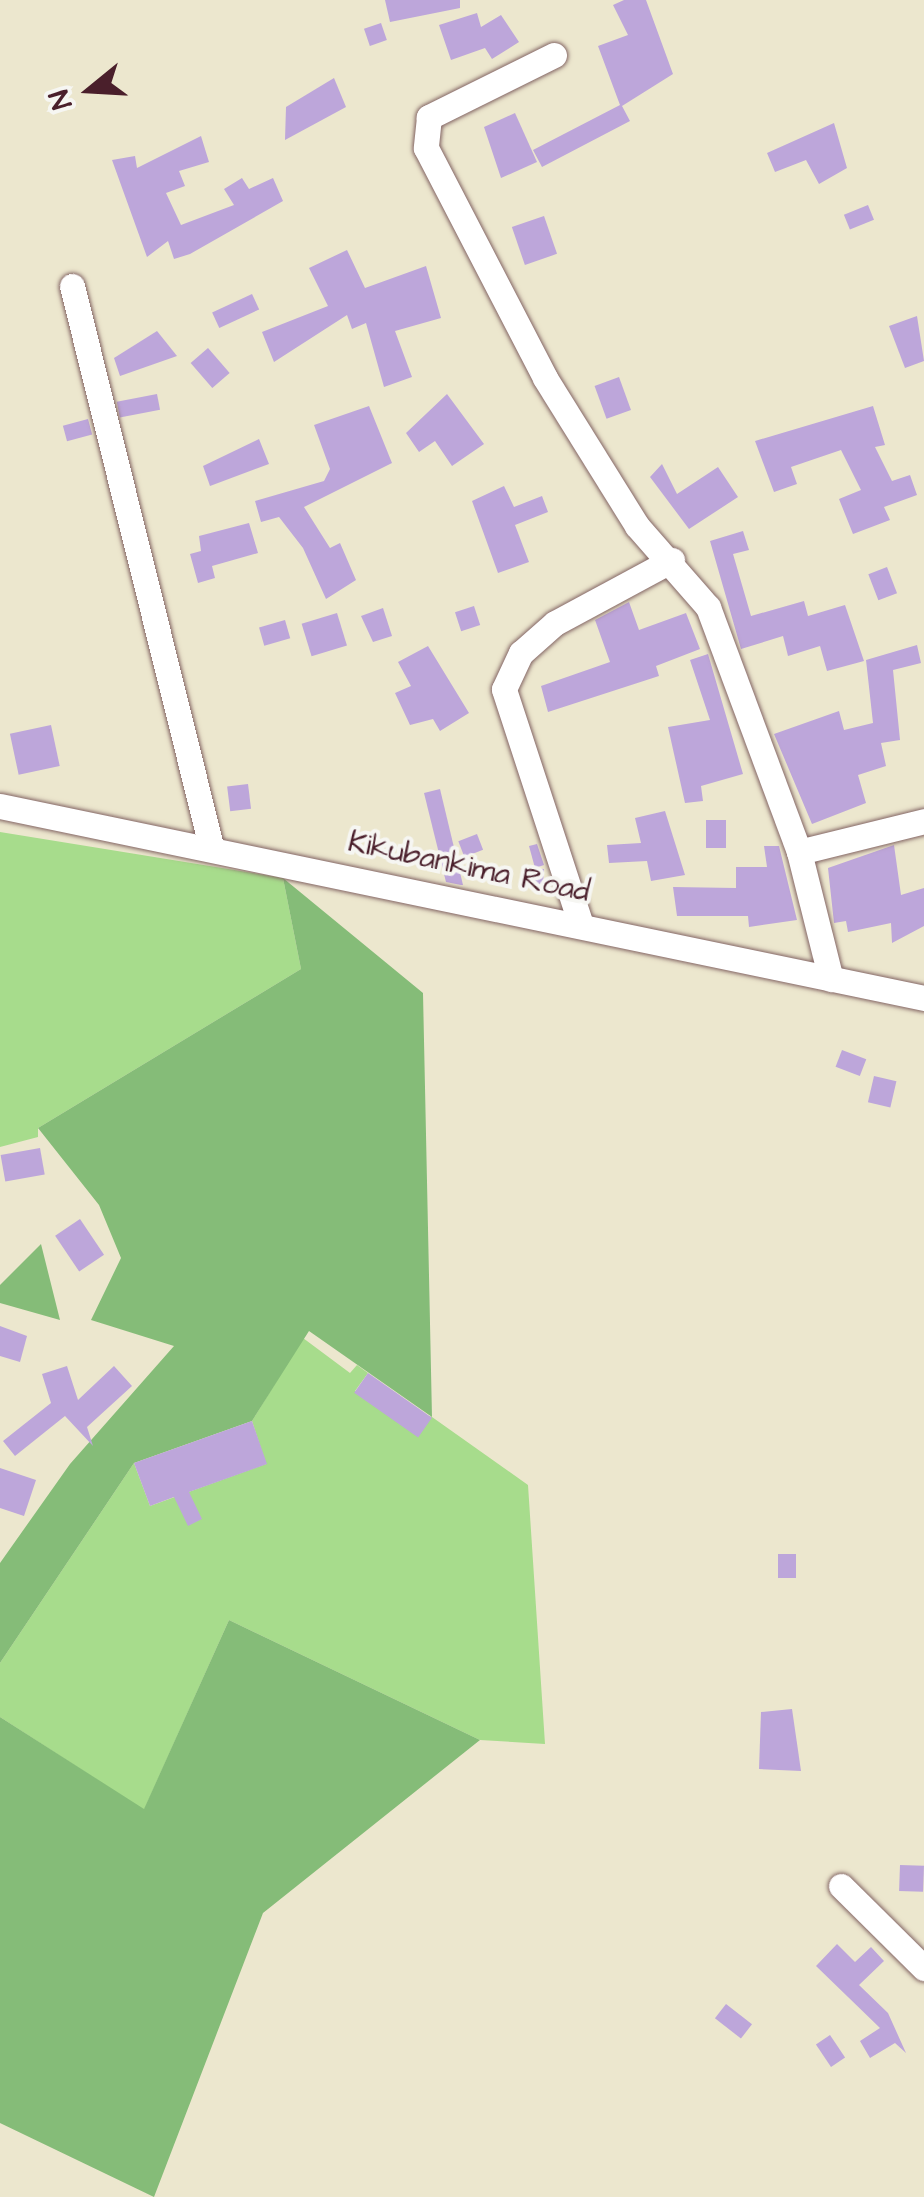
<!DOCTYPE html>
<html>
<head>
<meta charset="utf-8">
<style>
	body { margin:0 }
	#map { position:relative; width:924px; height:2197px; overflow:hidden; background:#ece7ce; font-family:"Architects Daughter",sans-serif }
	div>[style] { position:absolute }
	.green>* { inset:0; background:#a7dc8c }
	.forest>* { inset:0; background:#85bc78 }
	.building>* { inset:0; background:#bda6da; transform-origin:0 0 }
	.roads { filter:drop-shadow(0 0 2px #836564) drop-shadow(0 0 2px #836564) }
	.minor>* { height:25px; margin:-12.5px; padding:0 12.5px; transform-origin:12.5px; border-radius:12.5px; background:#fff }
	span { translate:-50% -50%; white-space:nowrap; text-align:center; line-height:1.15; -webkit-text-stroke:8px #f6f6f2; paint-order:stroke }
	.street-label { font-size:30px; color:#4a1f2b }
	.north { position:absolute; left:40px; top:40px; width:100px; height:100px; -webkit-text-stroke:8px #f6f6f2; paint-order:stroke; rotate:252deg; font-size:28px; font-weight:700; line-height:40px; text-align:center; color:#4a1f2b }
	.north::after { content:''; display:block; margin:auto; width:35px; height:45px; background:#4a1f2b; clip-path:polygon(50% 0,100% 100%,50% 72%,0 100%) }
</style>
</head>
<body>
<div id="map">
	<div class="green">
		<i style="clip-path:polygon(0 832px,283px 878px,301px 969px,38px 1128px,38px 1137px,0 1147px)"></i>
		<i style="clip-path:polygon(303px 1338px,350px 1373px,357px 1365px,368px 1373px,355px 1391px,432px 1417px,528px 1485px,545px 1744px,480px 1740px,229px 1620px,144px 1810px,0 1717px,0 1663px,134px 1463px,150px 1506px,266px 1464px,252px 1421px)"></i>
	</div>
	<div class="forest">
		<i style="clip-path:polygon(283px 878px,423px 993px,432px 1417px,309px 1331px,252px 1421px,134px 1463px,0 1663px,0 1563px,70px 1464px,174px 1346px,91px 1320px,121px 1258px,99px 1205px,38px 1128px,301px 969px)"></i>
		<i style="clip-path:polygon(41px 1244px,60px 1320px,0 1303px,0 1285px)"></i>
		<i style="clip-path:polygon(229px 1620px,480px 1740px,263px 1913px,154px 2197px,0 2123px,0 1717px,144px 1809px)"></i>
	</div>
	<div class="building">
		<i style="clip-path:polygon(385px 0,460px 0,460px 8px,390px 22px)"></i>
		<i style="clip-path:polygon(624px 0,646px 0,673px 74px,622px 106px,630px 121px,542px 167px,533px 150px,620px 105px,598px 46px,628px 35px,613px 5px)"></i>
		<i style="clip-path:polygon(477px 13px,481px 27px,501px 15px,519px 42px,492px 59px,485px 48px,451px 60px,439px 25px)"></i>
		<i style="left:381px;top:23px;width:18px;height:18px;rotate:71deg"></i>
		<i style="clip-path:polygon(334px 78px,346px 107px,285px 140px,286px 107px)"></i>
		<i style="clip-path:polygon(515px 113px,537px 162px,501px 178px,484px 127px)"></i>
		<i style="clip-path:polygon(834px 123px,847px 168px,819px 184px,806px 160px,775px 172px,767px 153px)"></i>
		<i style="clip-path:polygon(201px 136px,209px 162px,179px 171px,185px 186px,166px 193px,181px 225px,234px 205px,224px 189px,242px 178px,249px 189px,273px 178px,283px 201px,190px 254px,174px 259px,168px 241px,147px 257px,112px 160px,135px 156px,137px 168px)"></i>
		<i style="left:868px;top:205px;width:16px;height:26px;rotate:68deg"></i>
		<i style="left:544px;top:216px;width:40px;height:34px;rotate:71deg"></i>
		<i style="clip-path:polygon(347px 250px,365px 288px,426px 266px,441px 318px,395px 331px,412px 377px,384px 387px,366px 323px,352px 329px,347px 315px,274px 362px,262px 332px,328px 306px,309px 268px)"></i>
		<i style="left:252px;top:294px;width:17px;height:44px;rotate:65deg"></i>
		<i style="clip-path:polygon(917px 316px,924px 361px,905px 368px,889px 326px)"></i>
		<i style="clip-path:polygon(157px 331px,177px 356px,120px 376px,114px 358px)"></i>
		<i style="left:208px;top:348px;width:33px;height:23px;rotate:49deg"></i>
		<i style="left:619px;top:377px;width:35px;height:26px;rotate:70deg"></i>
		<i style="left:157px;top:394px;width:16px;height:41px;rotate:79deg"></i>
		<i style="clip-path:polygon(447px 394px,484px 444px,452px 466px,435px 441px,419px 452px,406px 433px)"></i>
		<i style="clip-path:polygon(369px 406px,392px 463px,304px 507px,330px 548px,340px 543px,356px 580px,326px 599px,303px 548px,279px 517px,261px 522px,255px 501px,324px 481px,330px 469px,314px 425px)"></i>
		<i style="clip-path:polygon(873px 406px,885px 445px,875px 447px,892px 481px,910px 475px,917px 495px,884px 507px,890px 520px,853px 534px,839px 499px,861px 490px,841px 450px,791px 467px,797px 484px,774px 492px,755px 441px)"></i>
		<i style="left:88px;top:419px;width:16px;height:26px;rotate:75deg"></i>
		<i style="clip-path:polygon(259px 439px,269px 464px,210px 486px,203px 466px)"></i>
		<i style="clip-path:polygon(662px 464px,677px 494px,718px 467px,738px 497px,689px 529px,650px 477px)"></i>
		<i style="clip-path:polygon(504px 486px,514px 507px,542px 496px,548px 512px,515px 525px,529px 562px,498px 573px,472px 501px)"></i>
		<i style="clip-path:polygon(249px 523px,258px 553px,212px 566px,215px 578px,198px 583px,190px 554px,201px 551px,199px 536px)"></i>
		<i style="clip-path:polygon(743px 531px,749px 550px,733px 554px,751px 616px,804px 601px,808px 616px,845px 605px,864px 661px,827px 671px,820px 646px,788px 656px,783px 636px,741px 649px,710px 541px)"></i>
		<i style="left:887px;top:567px;width:28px;height:20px;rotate:69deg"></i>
		<i style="clip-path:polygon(629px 602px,639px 630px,686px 613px,700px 649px,656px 666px,659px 676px,548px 712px,541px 686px,610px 662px,595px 620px)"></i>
		<i style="left:474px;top:606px;width:20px;height:20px;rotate:72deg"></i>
		<i style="clip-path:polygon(383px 608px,392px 636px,373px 642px,361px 616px)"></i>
		<i style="left:337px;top:613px;width:34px;height:37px;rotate:73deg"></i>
		<i style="left:285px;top:620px;width:19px;height:27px;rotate:74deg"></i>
		<i style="clip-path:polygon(917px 645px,921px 663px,893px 670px,900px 740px,881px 743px,886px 766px,858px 775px,866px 803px,812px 824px,774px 734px,839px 711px,844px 730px,873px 723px,866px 660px)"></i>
		<i style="clip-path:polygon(428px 646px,469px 713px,440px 731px,433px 719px,410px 725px,395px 693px,411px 686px,398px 662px)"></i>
		<i style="clip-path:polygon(708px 654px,743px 774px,701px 786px,703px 801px,685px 803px,668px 727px,710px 720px,690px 660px)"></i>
		<i style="left:51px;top:725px;width:42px;height:42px;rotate:78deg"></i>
		<i style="left:248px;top:784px;width:25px;height:21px;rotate:83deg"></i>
		<i style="clip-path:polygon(440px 789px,463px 885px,461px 885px,446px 882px,424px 793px)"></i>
		<i style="clip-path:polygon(665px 811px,685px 875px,651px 881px,647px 861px,609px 863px,607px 845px,641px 843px,635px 818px)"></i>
		<i style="left:706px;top:820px;width:20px;height:28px"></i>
		<i style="left:477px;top:834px;width:17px;height:20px;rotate:69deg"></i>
		<i style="clip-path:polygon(537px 844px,544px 865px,535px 868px,529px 846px)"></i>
		<i style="clip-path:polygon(894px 845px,901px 895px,924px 888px,924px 926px,892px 943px,891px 923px,848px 932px,846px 921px,834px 923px,828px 868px)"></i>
		<i style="clip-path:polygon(764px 846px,779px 846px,797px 920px,749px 927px,748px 916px,677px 916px,673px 887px,736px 888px,736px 867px,767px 867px)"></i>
		<i style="left:523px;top:868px;width:21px;height:17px;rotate:3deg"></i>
		<i style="left:842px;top:1050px;width:26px;height:18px;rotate:21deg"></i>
		<i style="left:874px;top:1076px;width:23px;height:27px;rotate:13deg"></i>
		<i style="left:40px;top:1148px;width:27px;height:40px;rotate:80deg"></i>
		<i style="left:80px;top:1219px;width:43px;height:30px;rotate:56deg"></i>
		<i style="clip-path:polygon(0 1326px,27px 1336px,20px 1362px,0 1356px)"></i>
		<i style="clip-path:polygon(67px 1366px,78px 1400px,114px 1366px,132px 1386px,87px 1427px,93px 1446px,65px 1416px,15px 1456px,3px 1441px,51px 1403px,42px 1374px)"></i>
		<i style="left:368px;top:1373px;width:78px;height:24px;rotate:35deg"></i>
		<i style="clip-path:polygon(252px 1421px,267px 1464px,189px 1492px,202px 1519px,188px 1526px,174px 1497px,150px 1506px,134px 1463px)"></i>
		<i style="clip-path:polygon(0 1468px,36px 1480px,24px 1516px,0 1508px)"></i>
		<i style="left:778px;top:1554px;width:18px;height:24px"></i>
		<i style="clip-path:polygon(792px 1709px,801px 1771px,759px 1769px,761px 1712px)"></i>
		<i style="left:900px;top:1865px;width:24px;height:26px;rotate:2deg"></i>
		<i style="clip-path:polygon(837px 1944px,855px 1962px,871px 1947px,884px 1961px,859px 1985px,888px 2013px,906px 2053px,895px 2043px,870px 2058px,860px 2041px,880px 2028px,816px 1966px)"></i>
		<i style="left:726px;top:2004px;width:33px;height:18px;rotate:38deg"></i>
		<i style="left:830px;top:2035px;width:27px;height:17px;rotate:56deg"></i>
	</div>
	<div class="roads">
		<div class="minor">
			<i style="left:554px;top:55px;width:140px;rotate:153.6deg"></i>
			<i style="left:429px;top:117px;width:31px;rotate:96deg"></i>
			<i style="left:426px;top:148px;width:259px;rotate:62.6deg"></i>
			<i style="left:545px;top:378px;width:174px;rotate:58.1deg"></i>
			<i style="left:637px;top:526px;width:108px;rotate:48.8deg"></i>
			<i style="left:708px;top:607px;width:261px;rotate:69.6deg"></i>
			<i style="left:799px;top:852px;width:131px;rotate:75.9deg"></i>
			<i style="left:72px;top:286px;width:577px;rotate:76.06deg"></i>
			<i style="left:0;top:806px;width:944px;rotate:11.74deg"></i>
			<i style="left:799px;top:852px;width:129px;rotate:-13.9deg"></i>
			<i style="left:581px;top:925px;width:248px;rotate:-108.1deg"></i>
			<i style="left:504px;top:689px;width:40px;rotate:-65deg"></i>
			<i style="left:521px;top:653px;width:45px;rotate:-41.4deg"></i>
			<i style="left:555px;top:623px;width:133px;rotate:-28.3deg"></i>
			<i style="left:841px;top:1886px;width:117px;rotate:44.7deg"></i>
		</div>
	</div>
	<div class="street-label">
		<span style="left:469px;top:867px;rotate:12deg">Kikubankima Road</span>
	</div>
	<div class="north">N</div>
</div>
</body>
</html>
